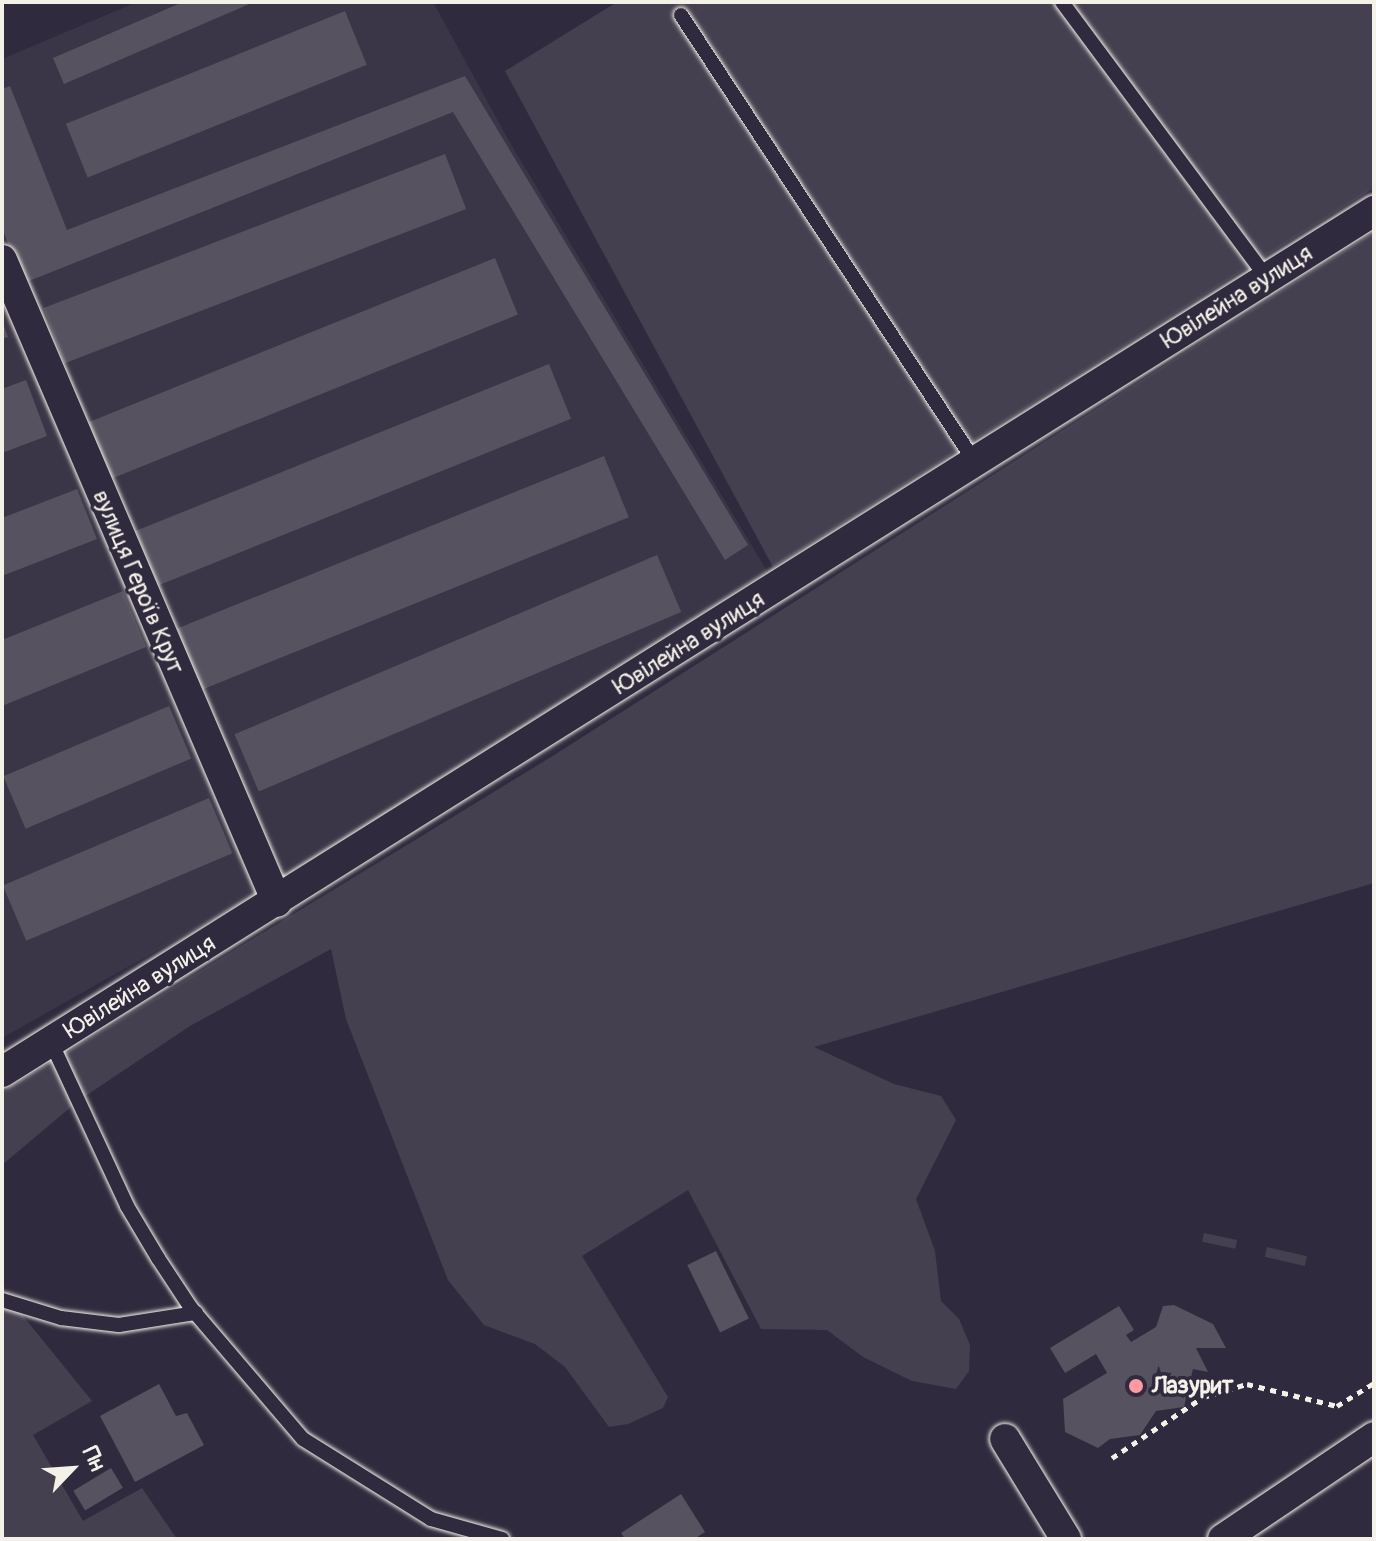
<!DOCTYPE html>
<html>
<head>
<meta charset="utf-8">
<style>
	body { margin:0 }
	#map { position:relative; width:1376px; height:1541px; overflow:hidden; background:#2f2a3d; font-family:Pangolin,sans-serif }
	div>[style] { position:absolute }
	.built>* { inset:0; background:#3b3647 }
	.green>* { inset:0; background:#454050; transform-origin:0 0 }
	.building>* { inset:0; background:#56525f; transform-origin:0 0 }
	.path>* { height:5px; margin-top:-2.5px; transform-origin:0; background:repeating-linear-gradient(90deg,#f4f1e8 0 6px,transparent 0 12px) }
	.roads { filter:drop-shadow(0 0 2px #f4f1e8) drop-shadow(0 0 2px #f4f1e8) }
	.service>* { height:14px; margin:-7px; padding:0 7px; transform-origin:7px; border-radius:7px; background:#2f2a3d }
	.minor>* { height:30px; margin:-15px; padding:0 15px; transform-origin:15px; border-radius:15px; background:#2f2a3d }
	.dots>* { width:22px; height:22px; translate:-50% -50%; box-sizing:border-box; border:4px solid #2f2a3d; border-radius:50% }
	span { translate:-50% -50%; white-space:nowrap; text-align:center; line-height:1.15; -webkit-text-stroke:7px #2f2a3d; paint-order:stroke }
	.street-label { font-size:24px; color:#f4f1e8 }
	.poi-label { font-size:24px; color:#f4f1e8; font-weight:700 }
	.left { translate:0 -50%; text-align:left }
	.frame { position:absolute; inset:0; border:4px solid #f4f1e8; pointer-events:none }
	.north { position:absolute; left:32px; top:1429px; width:80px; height:80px; -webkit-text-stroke:6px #2f2a3d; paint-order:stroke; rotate:65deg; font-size:22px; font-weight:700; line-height:32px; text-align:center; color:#f4f1e8 }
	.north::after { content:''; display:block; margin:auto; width:28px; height:36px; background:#f4f1e8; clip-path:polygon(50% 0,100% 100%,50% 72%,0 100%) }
</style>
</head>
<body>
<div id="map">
	<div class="built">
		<i style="clip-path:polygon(137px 2px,433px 2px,509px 141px,767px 571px,273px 885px,2px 1038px,2px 59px)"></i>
	</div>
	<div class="green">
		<i style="clip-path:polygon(617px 2px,1374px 2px,1374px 188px,773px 567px,505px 71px)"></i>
		<i style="clip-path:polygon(1374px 232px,1374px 883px,814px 1047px,894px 1084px,941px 1096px,956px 1120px,916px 1199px,935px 1251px,941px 1301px,959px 1319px,970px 1345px,969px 1371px,956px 1389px,912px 1381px,863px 1357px,827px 1330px,761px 1329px,688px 1190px,582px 1256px,668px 1397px,663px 1408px,628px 1424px,609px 1427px,565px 1367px,535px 1344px,484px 1325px,448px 1280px,346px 1019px,331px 949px,190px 1026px,78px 1101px,2px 1165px,2px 1092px,551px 757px)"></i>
		<i style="left:1204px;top:1233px;width:34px;height:9px;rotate:12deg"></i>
		<i style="left:1267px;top:1247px;width:41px;height:10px;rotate:13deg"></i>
		<i style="clip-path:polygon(2px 1305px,15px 1306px,92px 1401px,33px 1435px,83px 1521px,142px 1488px,177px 1539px,2px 1539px)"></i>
	</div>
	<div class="building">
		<i style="clip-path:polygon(183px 2px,254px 2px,64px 84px,53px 58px)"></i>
		<i style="left:345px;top:11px;width:58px;height:301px;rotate:68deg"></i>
		<i style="clip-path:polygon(465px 76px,748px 545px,725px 560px,453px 112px,24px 283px,2px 228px,2px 89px,10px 86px,67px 230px)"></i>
		<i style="left:445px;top:154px;width:59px;height:430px;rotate:69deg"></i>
		<i style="left:495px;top:258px;width:61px;height:439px;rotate:68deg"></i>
		<i style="clip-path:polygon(2px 320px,8px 337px,2px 339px)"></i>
		<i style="left:549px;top:364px;width:59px;height:446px;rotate:68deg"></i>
		<i style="clip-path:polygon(26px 380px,47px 436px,2px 453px,2px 389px)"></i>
		<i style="left:604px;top:456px;width:66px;height:461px;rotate:68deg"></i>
		<i style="clip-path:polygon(77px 489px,97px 539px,2px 576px,2px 518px)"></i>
		<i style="left:657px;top:555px;width:62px;height:459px;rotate:67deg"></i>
		<i style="clip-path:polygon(123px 591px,146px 647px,2px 706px,2px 640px)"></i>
		<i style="left:169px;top:706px;width:57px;height:180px;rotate:67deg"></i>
		<i style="left:209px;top:798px;width:60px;height:224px;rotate:67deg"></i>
		<i style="left:716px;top:1251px;width:75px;height:32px;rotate:64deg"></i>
		<i style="clip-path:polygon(1174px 1305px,1213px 1324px,1226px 1348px,1196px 1348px,1208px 1372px,1193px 1369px,1184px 1407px,1156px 1411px,1140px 1435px,1110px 1439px,1098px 1448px,1065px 1432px,1063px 1399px,1107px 1373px,1096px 1354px,1065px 1373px,1050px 1348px,1119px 1306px,1134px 1330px,1126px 1335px,1131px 1342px,1156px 1327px,1163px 1306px)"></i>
		<i style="clip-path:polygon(159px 1384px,176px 1416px,187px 1413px,204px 1445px,135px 1482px,100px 1416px)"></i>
		<i style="left:111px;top:1468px;width:23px;height:44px;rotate:59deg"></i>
		<i style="clip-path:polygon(681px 1494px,705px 1532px,694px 1539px,625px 1539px,621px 1533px)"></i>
	</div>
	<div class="path">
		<i style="left:1112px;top:1458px;width:110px;rotate:-33.8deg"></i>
		<i style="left:1203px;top:1397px;width:46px;rotate:-16.5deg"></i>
		<i style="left:1247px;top:1384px;width:93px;rotate:13.7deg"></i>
		<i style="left:1337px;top:1406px;width:44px;rotate:-31.9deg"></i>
	</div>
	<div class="roads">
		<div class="service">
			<i style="left:1062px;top:2px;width:344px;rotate:53.4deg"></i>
			<i style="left:681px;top:15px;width:535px;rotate:56.67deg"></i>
			<i style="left:51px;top:1042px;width:181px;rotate:65.1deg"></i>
			<i style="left:127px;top:1206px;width:61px;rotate:59.2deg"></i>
			<i style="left:158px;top:1258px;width:60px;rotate:56.6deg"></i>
			<i style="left:191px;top:1308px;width:172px;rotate:49.5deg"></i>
			<i style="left:303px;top:1439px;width:151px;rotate:32deg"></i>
			<i style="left:431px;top:1519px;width:74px;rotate:15.7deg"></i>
			<i style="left:2px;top:1300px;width:62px;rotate:17deg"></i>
			<i style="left:61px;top:1318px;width:58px;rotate:6.9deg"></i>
			<i style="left:119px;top:1325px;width:78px;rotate:-8.9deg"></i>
		</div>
		<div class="minor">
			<i style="left:2px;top:260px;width:698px;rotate:66.81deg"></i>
			<i style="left:2px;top:1072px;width:1620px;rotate:-32.11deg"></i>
			<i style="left:1005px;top:1439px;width:117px;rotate:58.6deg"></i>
			<i style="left:1223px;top:1539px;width:182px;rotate:-34deg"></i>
		</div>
	</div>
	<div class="dots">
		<i style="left:1136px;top:1386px;background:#ff9aa2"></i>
	</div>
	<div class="street-label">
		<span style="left:1237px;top:297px;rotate:-32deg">Ювілейна вулиця</span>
		<span style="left:138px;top:582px;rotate:67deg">вулиця Героїв Крут</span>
		<span style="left:689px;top:643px;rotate:-32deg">Ювілейна вулиця</span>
		<span style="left:140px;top:987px;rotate:-32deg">Ювілейна вулиця</span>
	</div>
	<div class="poi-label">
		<span class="left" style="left:1152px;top:1386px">Лазурит</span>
	</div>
	<div class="frame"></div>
	<div class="north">Пн</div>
</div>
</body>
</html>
